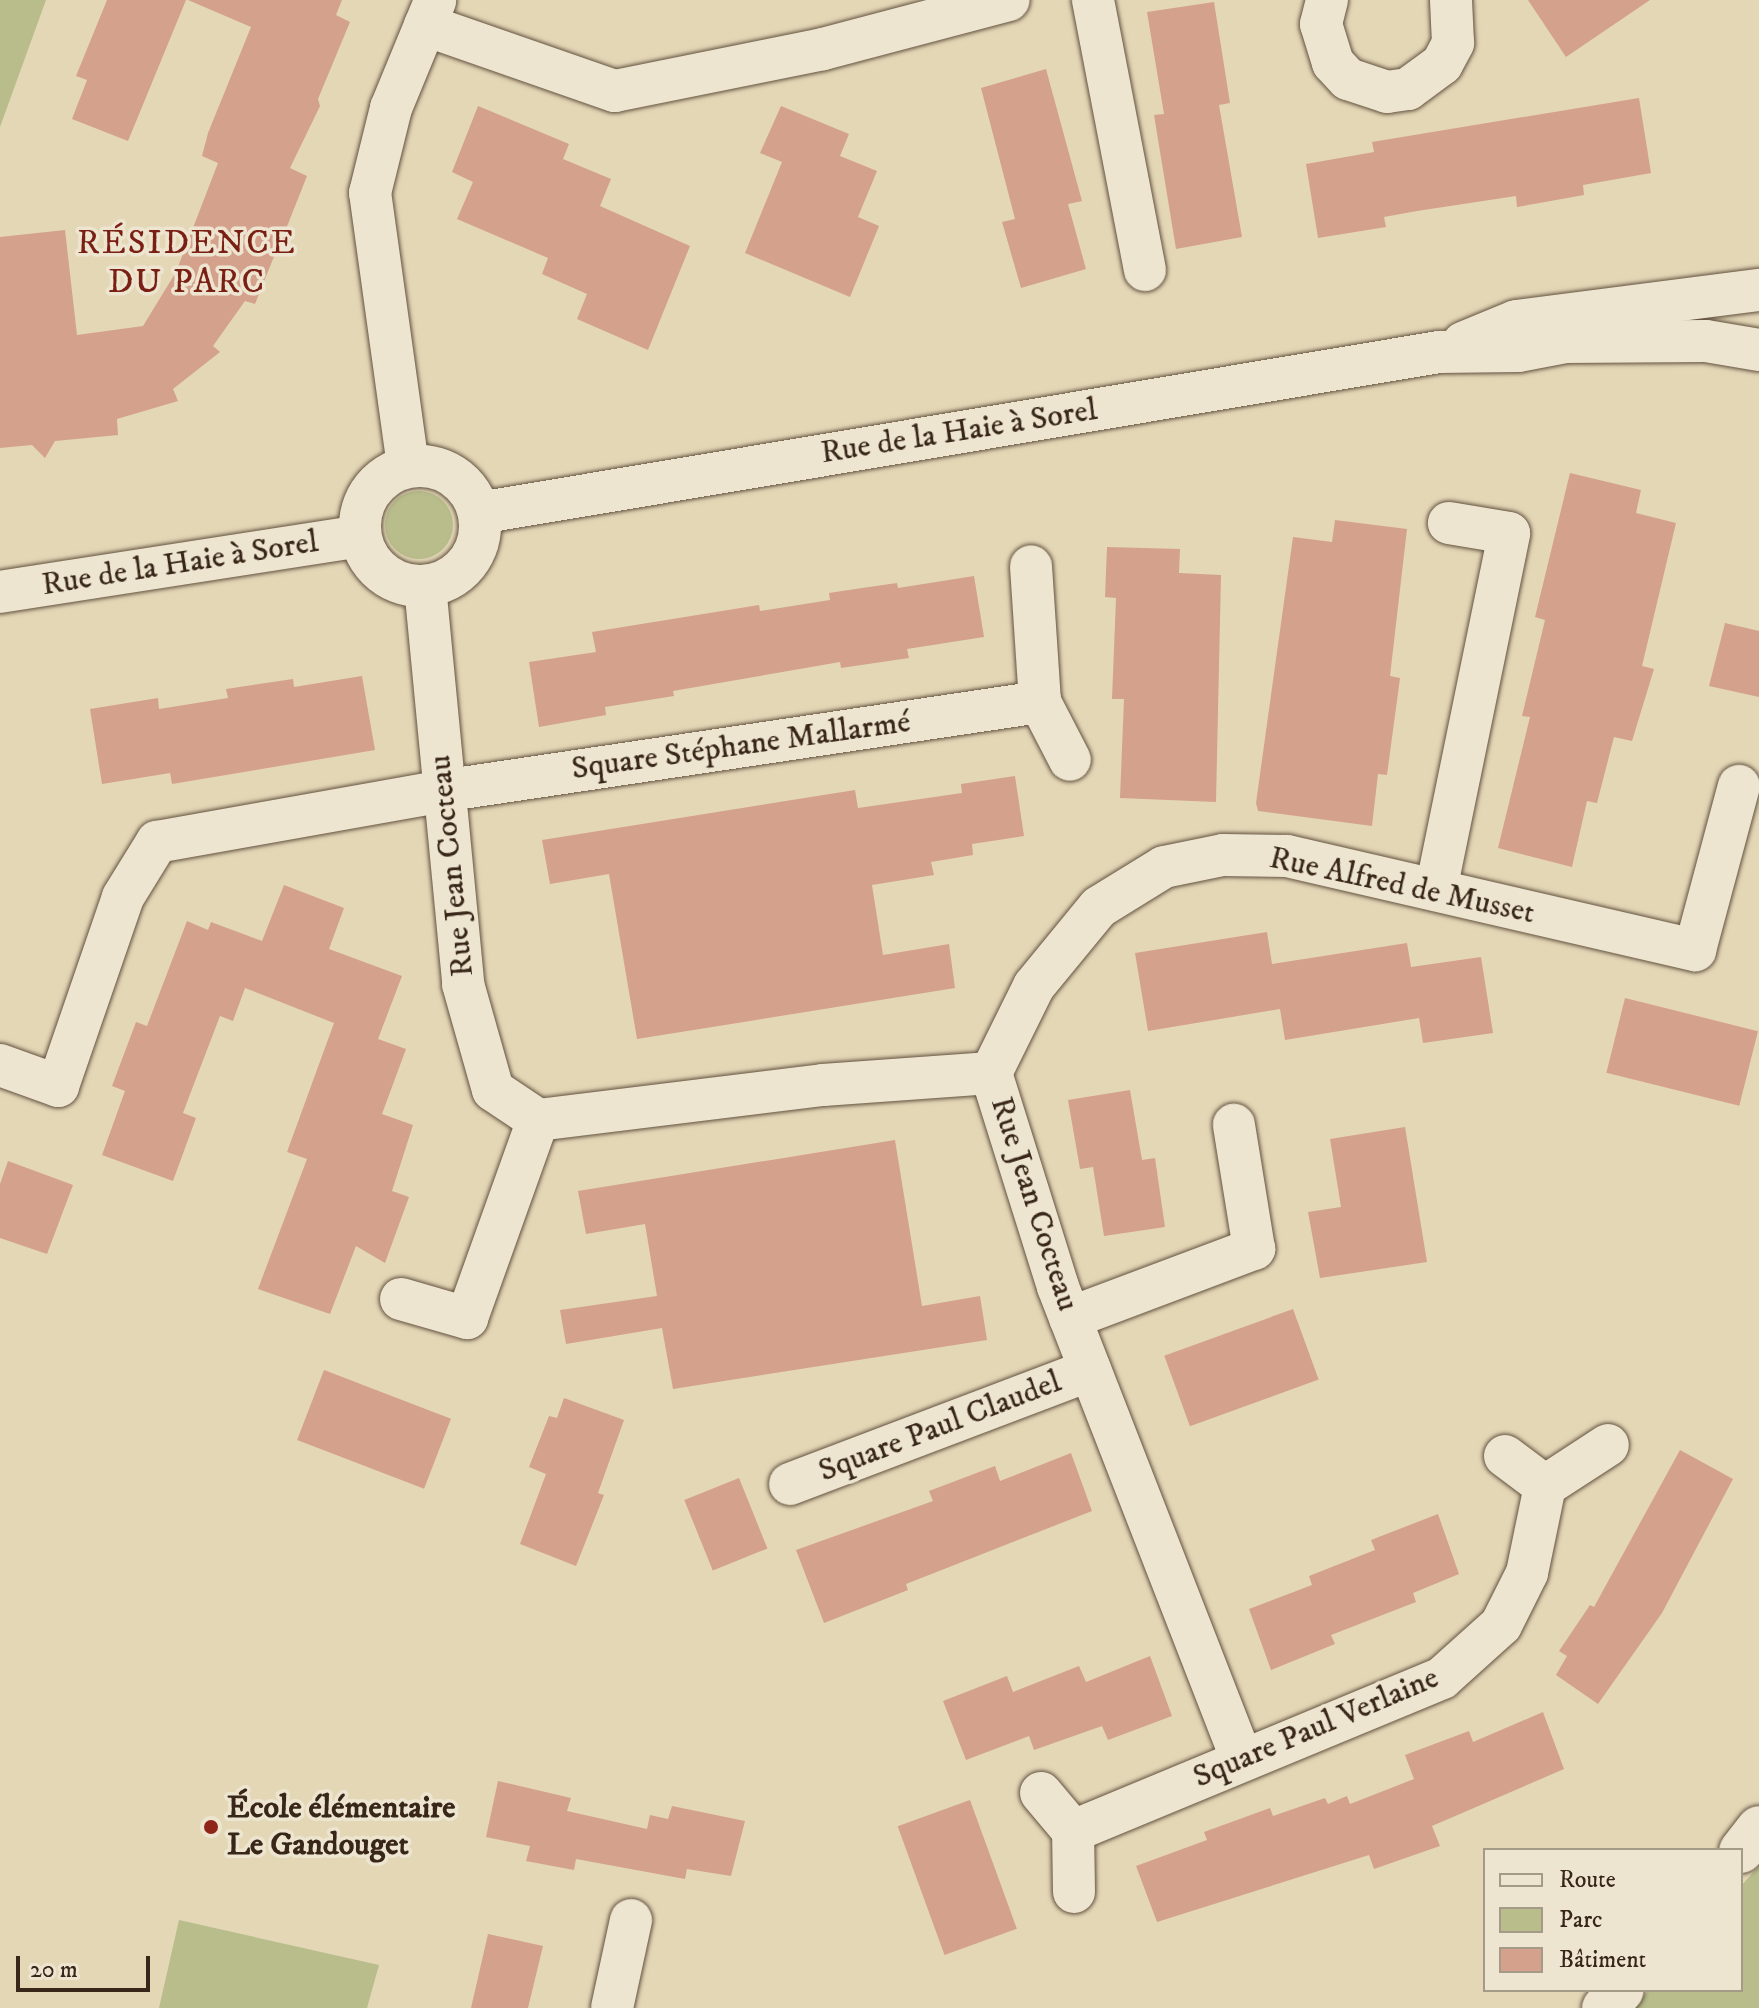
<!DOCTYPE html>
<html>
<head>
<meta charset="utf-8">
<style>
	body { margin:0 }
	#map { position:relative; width:1759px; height:2008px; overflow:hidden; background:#e4d7b6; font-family:"IM FELL DW Pica",serif }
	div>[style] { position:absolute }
	.green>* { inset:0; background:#b8bd8b }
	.round { border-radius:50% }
	.building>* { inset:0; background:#d4a18c; transform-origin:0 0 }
	.roads { filter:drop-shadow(0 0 2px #635240) drop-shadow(0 0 2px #635240) }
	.street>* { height:42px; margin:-21px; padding:0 21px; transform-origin:21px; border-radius:21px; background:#ede5d0 }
	.street>.ring { margin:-21px; padding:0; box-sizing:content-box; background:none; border:42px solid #ede5d0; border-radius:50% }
	.secondary>* { height:44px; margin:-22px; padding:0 22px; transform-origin:22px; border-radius:22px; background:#ede5d0 }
	.dots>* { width:22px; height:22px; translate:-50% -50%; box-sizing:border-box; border:4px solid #ede5d0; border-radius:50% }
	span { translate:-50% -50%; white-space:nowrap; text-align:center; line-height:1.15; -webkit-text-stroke:7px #ede5d0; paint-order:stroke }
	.street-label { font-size:32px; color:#382619 }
	.poi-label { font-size:32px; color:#382619; font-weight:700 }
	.left { translate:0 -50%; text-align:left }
	.neighbourhood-label { font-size:34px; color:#7a1f14; letter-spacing:2px }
	.legend { position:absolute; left:1483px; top:1848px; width:260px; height:144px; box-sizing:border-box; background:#ede5d0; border:2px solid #a59987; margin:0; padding:10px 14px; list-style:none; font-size:24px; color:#382619 }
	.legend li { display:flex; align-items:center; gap:16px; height:40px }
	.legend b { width:40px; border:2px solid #a59987 }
	.scale { position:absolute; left:16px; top:1956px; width:134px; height:36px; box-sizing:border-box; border:4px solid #382619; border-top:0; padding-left:10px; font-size:24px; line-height:28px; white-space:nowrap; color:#382619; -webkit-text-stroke:6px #ede5d0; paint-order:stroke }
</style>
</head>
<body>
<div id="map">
	<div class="green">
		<i style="clip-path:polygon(0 0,46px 0,0 127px)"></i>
		<i class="round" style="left:385px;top:491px;width:68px;height:68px"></i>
		<i style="clip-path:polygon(1759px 1866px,1759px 2008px,1633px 2008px,1649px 1990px,1741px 1990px,1741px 1886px)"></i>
		<i style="clip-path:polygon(179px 1920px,379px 1965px,367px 2008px,159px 2008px)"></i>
	</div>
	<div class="building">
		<i style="clip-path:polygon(107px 0,186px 0,128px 141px,72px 119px,87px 80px,76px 76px)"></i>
		<i style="clip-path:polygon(188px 0,342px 0,336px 15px,350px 22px,318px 99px,320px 106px,290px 168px,307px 176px,284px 234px,289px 250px,275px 254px,255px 304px,245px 301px,213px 346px,220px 352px,173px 389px,178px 401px,117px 419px,118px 435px,55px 441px,45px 458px,32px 445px,0 448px,0 237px,65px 230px,77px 335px,143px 326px,176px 272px,218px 163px,202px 156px,208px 133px,251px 27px)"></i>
		<i style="clip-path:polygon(1528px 0,1650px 0,1566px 57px)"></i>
		<i style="clip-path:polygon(1214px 2px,1230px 103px,1219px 105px,1242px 237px,1176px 249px,1154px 115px,1164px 114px,1147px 12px)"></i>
		<i style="clip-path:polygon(1046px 69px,1082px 201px,1068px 204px,1086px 269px,1021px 288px,1002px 222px,1015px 219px,981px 88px)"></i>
		<i style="clip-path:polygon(1639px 98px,1651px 173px,1583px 185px,1584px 195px,1517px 207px,1516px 196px,1417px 211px,1384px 217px,1386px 227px,1318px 238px,1306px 164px,1374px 152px,1372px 142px)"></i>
		<i style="clip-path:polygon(478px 106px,569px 144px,563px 159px,611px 179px,600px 206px,690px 246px,648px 350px,577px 319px,587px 294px,542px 274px,548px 258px,457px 219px,473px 182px,452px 172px)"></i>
		<i style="clip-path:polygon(781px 106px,849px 134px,840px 156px,877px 171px,858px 217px,879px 226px,850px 297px,745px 253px,782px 162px,760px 153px)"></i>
		<i style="clip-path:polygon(1570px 473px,1641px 490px,1636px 513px,1676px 523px,1642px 666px,1654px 669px,1632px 741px,1614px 737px,1597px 803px,1587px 801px,1572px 867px,1498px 848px,1530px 717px,1522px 716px,1545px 620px,1535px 617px)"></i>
		<i style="clip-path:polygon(1335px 520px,1407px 529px,1390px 676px,1400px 678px,1387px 775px,1378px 774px,1372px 826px,1258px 811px,1256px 803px,1293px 537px,1332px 542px)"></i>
		<i style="clip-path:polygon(1107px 547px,1180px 549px,1179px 573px,1221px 575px,1216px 802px,1120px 798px,1124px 699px,1112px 699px,1116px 598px,1105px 597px)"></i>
		<i style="clip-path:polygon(974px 576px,984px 637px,907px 649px,909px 658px,841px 668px,840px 662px,673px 691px,674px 696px,605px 707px,606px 715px,539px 727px,529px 662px,596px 652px,592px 632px,759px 605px,760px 611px,830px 600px,829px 593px,862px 588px,897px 583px,898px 588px)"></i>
		<i style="clip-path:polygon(1725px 623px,1759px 631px,1759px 697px,1709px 686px)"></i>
		<i style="clip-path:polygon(362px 676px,375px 750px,172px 784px,170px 773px,102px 784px,90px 709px,158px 698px,159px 709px,228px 698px,226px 689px,293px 679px,294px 687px)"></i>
		<i style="clip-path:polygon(1015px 776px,1024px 836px,972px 844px,973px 855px,931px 862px,934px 875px,872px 885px,883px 955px,949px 944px,955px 988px,637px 1039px,609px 874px,550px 884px,542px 840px,855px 790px,858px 808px,962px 793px,961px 784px)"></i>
		<i style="clip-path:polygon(284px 885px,344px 908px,329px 949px,402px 976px,378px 1039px,406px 1049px,382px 1114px,413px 1125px,392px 1191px,409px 1197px,385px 1263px,356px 1246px,330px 1314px,258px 1289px,307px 1159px,287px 1152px,334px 1023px,245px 988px,233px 1021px,220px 1016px,189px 1097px,183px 1113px,196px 1118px,173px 1181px,102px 1155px,125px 1091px,112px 1086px,136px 1022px,147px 1026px,187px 921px,208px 930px,211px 922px,262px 941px)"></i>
		<i style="clip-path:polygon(1267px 932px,1272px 964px,1407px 943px,1411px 967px,1481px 957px,1493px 1033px,1423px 1043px,1419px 1018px,1285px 1040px,1280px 1009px,1148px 1031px,1135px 953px)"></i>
		<i style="left:1625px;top:998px;width:137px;height:77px;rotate:14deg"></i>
		<i style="clip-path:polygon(1130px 1090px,1142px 1160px,1155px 1158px,1165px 1227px,1104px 1236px,1093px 1167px,1080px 1169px,1068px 1100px)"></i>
		<i style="clip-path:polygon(1405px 1127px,1427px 1262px,1320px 1278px,1308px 1212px,1341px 1207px,1330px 1139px)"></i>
		<i style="clip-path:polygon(895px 1140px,922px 1306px,980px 1296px,987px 1340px,673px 1389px,662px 1328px,566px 1344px,560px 1310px,657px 1296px,645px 1224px,586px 1234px,578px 1191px)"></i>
		<i style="clip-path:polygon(8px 1161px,73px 1185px,47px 1254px,0 1238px,0 1184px)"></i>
		<i style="left:1293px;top:1309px;width:75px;height:137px;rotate:70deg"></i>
		<i style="left:324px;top:1370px;width:136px;height:75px;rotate:21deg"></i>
		<i style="clip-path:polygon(564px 1398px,624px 1420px,598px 1493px,604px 1495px,576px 1566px,520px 1544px,546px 1474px,529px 1467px,549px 1416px,557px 1418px)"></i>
		<i style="clip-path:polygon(1680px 1450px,1733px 1479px,1662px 1613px,1598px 1704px,1556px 1675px,1567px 1656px,1559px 1651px,1590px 1605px,1594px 1607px)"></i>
		<i style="clip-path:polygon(1071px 1453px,1092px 1511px,906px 1584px,908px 1590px,824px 1623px,796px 1550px,933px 1501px,929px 1491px,995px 1466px,1000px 1481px)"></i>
		<i style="left:739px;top:1478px;width:76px;height:59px;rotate:68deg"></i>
		<i style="clip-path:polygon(1438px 1514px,1459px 1574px,1413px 1593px,1416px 1602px,1331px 1635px,1335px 1644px,1271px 1670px,1249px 1609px,1312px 1585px,1309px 1576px,1375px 1550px,1371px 1540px)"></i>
		<i style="clip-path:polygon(1150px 1656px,1172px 1716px,1108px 1740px,1102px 1726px,1034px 1750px,1029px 1736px,966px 1760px,943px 1701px,1007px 1676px,1013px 1692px,1079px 1666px,1086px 1682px)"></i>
		<i style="clip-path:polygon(1543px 1712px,1564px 1769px,1432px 1826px,1440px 1846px,1374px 1869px,1369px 1855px,1157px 1922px,1136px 1866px,1207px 1840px,1204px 1832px,1270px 1808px,1273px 1816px,1325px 1798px,1328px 1804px,1347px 1796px,1350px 1804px,1414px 1779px,1405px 1755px,1469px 1731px,1473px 1742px)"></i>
		<i style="clip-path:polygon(498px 1781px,571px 1798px,567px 1811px,647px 1829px,650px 1815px,668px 1819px,672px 1806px,745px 1821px,731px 1876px,687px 1869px,685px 1879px,576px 1859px,574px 1870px,526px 1861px,530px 1846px,486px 1837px)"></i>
		<i style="left:970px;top:1800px;width:137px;height:77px;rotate:70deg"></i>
		<i style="clip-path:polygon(488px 1934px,543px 1946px,528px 2008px,471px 2008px)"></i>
	</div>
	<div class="roads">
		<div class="street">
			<i style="left:1093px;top:0;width:275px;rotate:79.1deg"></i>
			<i style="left:1327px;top:0;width:25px;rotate:104deg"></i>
			<i style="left:1321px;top:24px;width:41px;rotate:72.9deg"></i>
			<i style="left:1333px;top:63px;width:22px;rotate:47deg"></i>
			<i style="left:1348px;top:79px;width:41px;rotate:18.4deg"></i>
			<i style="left:1387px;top:92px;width:21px;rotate:-8deg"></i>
			<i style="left:1408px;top:89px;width:42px;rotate:-36.3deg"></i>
			<i style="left:1442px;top:64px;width:24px;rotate:-62deg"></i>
			<i style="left:1453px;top:43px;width:43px;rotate:-92.7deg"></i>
			<i style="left:425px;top:25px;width:201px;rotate:19.2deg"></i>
			<i style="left:615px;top:91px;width:212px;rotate:-11.4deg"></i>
			<i style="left:823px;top:49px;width:192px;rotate:-14.8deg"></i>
			<i style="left:1463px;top:343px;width:57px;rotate:-22.5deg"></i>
			<i style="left:1516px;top:321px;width:245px;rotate:-7.3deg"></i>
			<i class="ring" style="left:360px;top:466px;width:78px;height:78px"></i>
			<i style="left:408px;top:466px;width:276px;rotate:-97.9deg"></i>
			<i style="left:370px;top:193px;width:88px;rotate:-76.1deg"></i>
			<i style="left:391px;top:108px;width:116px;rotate:-67.6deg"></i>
			<i style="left:479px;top:513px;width:973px;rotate:-9.52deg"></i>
			<i style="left:1439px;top:352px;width:79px;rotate:-0.7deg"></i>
			<i style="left:1518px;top:351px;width:48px;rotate:-10.8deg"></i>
			<i style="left:1565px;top:342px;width:141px;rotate:-0.4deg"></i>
			<i style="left:1706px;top:341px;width:54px;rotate:9.6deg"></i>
			<i style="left:425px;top:586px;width:400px;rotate:84.5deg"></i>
			<i style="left:463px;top:984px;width:110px;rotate:74.2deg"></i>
			<i style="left:493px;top:1090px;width:54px;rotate:33.7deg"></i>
			<i style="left:538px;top:1120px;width:287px;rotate:-7deg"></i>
			<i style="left:823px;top:1085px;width:168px;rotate:-4.1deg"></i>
			<i style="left:991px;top:1073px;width:224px;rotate:72.6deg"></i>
			<i style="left:1058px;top:1287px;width:508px;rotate:68.74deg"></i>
			<i style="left:0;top:592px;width:364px;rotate:-8.8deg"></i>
			<i style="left:1040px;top:702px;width:65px;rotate:62.7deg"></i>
			<i style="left:1436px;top:890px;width:364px;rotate:-78.4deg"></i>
			<i style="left:1509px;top:533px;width:61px;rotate:-170.5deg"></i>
			<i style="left:0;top:1065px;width:62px;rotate:19.9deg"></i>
			<i style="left:58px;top:1086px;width:200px;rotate:-71deg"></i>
			<i style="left:123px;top:897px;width:65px;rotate:-58.3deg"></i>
			<i style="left:157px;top:842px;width:290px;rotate:-10.1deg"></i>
			<i style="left:442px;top:791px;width:605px;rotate:-8.47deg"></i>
			<i style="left:1040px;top:702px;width:136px;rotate:-93.8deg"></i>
			<i style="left:991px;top:1073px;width:97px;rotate:-63.7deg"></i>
			<i style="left:1034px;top:986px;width:102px;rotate:-50.6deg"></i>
			<i style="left:1099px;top:907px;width:76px;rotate:-31.6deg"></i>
			<i style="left:1164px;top:867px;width:60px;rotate:-11.5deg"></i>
			<i style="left:1223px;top:855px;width:64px;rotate:0.9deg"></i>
			<i style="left:1287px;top:856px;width:419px;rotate:13deg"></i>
			<i style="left:1695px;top:950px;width:170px;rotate:-75deg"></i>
			<i style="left:401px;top:1299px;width:69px;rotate:16.1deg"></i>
			<i style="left:467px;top:1318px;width:210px;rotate:-70.3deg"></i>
			<i style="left:1070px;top:1318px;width:197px;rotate:-20.6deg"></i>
			<i style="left:1254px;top:1249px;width:126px;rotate:-99.2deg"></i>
			<i style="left:1505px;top:1456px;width:50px;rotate:36.9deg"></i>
			<i style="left:1545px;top:1486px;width:75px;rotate:-33.1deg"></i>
			<i style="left:790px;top:1484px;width:321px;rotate:-20.8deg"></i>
			<i style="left:1041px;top:1793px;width:50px;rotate:49.9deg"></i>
			<i style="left:1074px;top:1892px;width:61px;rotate:-90.9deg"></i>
			<i style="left:1073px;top:1831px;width:399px;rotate:-22.5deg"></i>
			<i style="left:1442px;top:1678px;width:79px;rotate:-41.9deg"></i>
			<i style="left:1501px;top:1625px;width:58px;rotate:-63.4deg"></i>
			<i style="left:1527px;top:1573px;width:89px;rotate:-78.3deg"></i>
			<i style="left:612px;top:2008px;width:90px;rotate:-77.8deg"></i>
		</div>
		<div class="secondary">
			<i style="left:1741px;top:1851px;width:29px;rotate:-52deg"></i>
			<i style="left:1604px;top:2008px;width:25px;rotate:-45deg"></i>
		</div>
	</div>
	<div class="dots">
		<i style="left:211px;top:1827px;background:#8f2418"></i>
	</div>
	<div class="street-label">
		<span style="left:959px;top:432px;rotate:-9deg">Rue de la Haie à Sorel</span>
		<span style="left:180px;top:564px;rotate:-9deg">Rue de la Haie à Sorel</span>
		<span style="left:741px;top:746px;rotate:-8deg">Square Stéphane Mallarmé</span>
		<span style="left:452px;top:866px;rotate:-96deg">Rue Jean Cocteau</span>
		<span style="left:1402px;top:886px;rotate:12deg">Rue Alfred de Musset</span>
		<span style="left:1034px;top:1204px;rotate:72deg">Rue Jean Cocteau</span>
		<span style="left:940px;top:1427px;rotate:-21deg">Square Paul Claudel</span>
		<span style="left:1316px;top:1728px;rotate:-23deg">Square Paul Verlaine</span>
	</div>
	<div class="poi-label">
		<span class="left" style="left:227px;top:1827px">École élémentaire<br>Le Gandouget</span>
	</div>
	<div class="neighbourhood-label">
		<span style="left:187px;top:263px">RÉSIDENCE<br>DU PARC</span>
	</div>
	<ul class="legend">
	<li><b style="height:10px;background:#ede5d0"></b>Route</li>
	<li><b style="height:22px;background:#b8bd8b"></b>Parc</li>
	<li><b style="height:22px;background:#d4a18c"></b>Bâtiment</li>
	</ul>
	<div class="scale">20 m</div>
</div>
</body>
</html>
